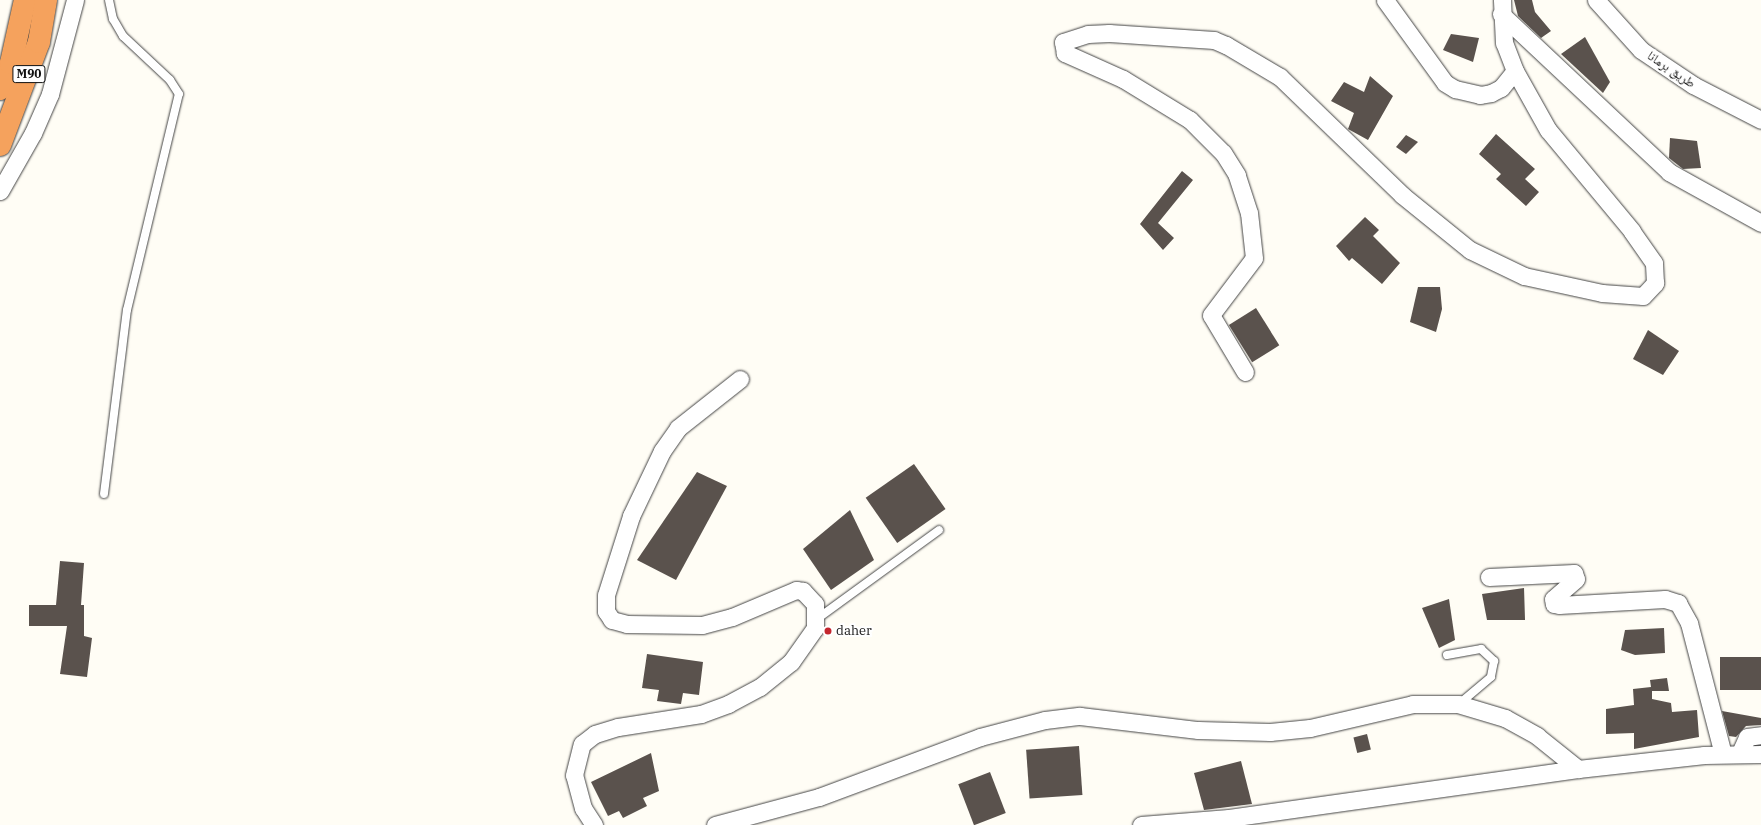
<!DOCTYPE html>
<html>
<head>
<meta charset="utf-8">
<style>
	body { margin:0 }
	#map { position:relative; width:1761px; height:825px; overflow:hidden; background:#fffdf5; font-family:"IBM Plex Serif","Noto Naskh Arabic",serif }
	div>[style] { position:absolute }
	.building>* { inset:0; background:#5a524d; transform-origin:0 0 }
	.roads { filter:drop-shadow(0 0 1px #444) drop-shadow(0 0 1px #444) }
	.lane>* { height:8px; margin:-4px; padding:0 4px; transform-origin:4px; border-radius:4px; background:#fff }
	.street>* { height:17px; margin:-8.5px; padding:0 8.5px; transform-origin:8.5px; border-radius:8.5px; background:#fff }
	.highway>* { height:22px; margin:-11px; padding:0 11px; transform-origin:11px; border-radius:11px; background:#f5a25d }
	.dots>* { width:11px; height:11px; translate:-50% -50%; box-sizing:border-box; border:2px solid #fff; border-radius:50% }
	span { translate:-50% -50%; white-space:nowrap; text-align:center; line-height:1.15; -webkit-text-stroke:4px #fff; paint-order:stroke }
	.shield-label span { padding:1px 3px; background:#fff; border:1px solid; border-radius:3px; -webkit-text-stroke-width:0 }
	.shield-label { font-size:12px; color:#111; font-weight:700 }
	.street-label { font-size:13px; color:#111 }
	.poi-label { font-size:13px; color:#111 }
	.left { translate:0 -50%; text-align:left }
</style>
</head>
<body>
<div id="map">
	<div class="building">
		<i style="clip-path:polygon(1514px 0,1532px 0,1535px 12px,1551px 31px,1541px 38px,1518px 16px)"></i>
		<i style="clip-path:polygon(1451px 34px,1479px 38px,1473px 62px,1443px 50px)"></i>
		<i style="clip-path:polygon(1585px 37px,1610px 82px,1603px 93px,1561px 54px)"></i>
		<i style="clip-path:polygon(1370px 76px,1393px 96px,1368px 140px,1348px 129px,1354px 113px,1331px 101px,1344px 82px,1364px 92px)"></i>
		<i style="clip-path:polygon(1496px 134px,1535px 169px,1525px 179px,1539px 192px,1526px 206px,1496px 179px,1501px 174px,1479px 154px)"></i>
		<i style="clip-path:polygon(1406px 135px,1418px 142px,1406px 154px,1396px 147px)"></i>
		<i style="clip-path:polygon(1670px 138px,1697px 141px,1701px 168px,1683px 169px,1669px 158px)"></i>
		<i style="clip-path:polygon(1182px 171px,1193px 180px,1158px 223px,1174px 238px,1163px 250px,1140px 224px)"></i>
		<i style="clip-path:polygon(1365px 217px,1379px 230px,1373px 236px,1400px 263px,1382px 284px,1352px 258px,1349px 261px,1336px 246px)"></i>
		<i style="clip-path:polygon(1418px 287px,1440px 287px,1442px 309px,1436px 332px,1410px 322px)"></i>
		<i style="left:1256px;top:308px;width:44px;height:32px;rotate:58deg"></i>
		<i style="clip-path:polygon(1648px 330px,1679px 351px,1663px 375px,1633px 359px)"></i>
		<i style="left:914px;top:464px;width:55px;height:59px;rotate:55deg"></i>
		<i style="clip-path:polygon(697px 472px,727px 486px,676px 580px,637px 560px)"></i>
		<i style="clip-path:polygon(850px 510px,874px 560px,831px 590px,803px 549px)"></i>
		<i style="clip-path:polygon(60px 561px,84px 563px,81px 605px,84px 605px,84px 636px,92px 638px,87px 677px,60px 674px,67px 626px,29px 626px,29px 605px,56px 605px)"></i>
		<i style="clip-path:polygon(1524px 588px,1525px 620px,1487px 620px,1482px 594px)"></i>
		<i style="clip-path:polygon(1449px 599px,1455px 640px,1439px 648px,1422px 608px)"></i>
		<i style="clip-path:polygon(1664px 628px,1665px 653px,1635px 655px,1621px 650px,1625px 630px)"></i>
		<i style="clip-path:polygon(647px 654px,703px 662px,699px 695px,683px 693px,681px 704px,657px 701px,659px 690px,642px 688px)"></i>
		<i style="left:1761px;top:657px;width:33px;height:41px;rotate:90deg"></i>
		<i style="clip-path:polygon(1667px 678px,1669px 691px,1652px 691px,1652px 699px,1671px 703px,1672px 712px,1697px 710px,1699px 737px,1634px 749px,1634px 733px,1606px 734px,1606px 709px,1634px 705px,1633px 689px,1651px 687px,1650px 680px)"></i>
		<i style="clip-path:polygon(1722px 711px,1761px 718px,1761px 725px,1746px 726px,1736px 737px,1729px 736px)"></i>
		<i style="left:1367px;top:734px;width:16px;height:14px;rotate:76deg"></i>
		<i style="left:1079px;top:746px;width:49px;height:53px;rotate:86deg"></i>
		<i style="clip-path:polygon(651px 753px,659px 791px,643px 798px,647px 806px,623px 818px,619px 811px,608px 816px,591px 782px)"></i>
		<i style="clip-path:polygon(1241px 761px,1252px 804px,1204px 810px,1194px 773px)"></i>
		<i style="left:990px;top:772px;width:44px;height:34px;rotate:69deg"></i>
	</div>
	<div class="roads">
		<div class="lane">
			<i style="left:104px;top:494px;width:185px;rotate:-82.9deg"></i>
			<i style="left:127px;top:310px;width:222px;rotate:-76.5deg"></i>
			<i style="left:179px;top:94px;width:17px;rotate:-123deg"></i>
			<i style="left:170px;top:80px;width:64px;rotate:-136.9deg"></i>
			<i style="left:123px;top:36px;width:20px;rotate:-120deg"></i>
			<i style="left:113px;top:19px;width:19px;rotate:-102deg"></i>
			<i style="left:817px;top:619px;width:151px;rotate:-36.1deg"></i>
			<i style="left:1447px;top:655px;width:35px;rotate:-10deg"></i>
			<i style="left:1481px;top:649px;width:18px;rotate:43deg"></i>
			<i style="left:1494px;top:661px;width:16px;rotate:101deg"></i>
			<i style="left:1491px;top:677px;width:42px;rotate:139.8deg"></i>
		</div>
		<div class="street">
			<i style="left:1385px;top:0;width:102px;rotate:54.1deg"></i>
			<i style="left:1445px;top:83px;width:12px;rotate:31deg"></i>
			<i style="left:1455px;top:89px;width:26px;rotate:13deg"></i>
			<i style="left:1480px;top:95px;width:11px;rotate:-10deg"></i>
			<i style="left:1491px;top:93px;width:11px;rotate:-27deg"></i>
			<i style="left:1501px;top:88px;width:22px;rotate:-51deg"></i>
			<i style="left:1596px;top:0;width:67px;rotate:48deg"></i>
			<i style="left:1641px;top:50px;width:63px;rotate:33.9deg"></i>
			<i style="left:1693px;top:85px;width:76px;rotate:27.2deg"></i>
			<i style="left:1501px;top:14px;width:231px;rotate:43.2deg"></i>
			<i style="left:1669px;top:172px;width:105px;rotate:29deg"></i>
			<i style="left:0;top:191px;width:67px;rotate:-60.4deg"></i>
			<i style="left:33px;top:133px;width:43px;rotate:-66.4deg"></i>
			<i style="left:50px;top:94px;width:97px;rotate:-75.1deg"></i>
			<i style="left:1245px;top:372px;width:66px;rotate:-120.8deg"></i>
			<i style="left:1211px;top:315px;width:71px;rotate:-53deg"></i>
			<i style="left:1254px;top:258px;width:45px;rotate:-96.3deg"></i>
			<i style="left:1249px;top:213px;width:40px;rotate:-108deg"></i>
			<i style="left:1237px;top:175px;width:26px;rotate:-122deg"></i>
			<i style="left:1223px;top:153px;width:47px;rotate:-135deg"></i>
			<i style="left:1190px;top:120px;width:79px;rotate:-148.5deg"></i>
			<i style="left:1123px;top:79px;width:64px;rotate:-155.9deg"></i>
			<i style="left:1065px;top:53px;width:11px;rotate:-100deg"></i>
			<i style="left:1063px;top:42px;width:26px;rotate:-18deg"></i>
			<i style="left:1088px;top:34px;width:21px;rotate:-3deg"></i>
			<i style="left:1109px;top:33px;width:105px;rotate:3.8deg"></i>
			<i style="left:1214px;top:40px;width:13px;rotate:23deg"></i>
			<i style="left:1226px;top:45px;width:63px;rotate:30.7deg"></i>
			<i style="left:1280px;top:77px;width:170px;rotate:44deg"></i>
			<i style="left:1402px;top:195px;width:87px;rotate:39deg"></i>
			<i style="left:1470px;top:250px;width:60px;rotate:25.7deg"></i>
			<i style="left:1524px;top:276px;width:80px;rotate:12.3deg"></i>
			<i style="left:1602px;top:293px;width:41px;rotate:4.2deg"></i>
			<i style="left:1643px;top:296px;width:18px;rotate:-47deg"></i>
			<i style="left:1655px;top:283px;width:20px;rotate:-93deg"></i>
			<i style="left:1654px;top:263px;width:39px;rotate:-125deg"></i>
			<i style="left:1632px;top:231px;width:131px;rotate:-129.7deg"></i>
			<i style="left:1548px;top:130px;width:68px;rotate:-119.2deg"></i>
			<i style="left:1515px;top:71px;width:30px;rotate:-111deg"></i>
			<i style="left:1504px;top:43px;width:43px;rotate:-92.7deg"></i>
			<i style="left:1489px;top:577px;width:85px;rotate:-2.7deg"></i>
			<i style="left:1574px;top:573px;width:6px;rotate:72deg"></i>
			<i style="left:1576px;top:579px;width:30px;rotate:139deg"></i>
			<i style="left:1553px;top:599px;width:5px;rotate:79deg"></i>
			<i style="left:1554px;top:604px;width:5px;rotate:11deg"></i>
			<i style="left:1559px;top:605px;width:106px;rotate:-3.2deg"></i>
			<i style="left:1665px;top:599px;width:14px;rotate:17deg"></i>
			<i style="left:1678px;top:603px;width:23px;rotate:61deg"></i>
			<i style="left:1689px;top:623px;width:135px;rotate:75.5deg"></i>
			<i style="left:1740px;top:753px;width:17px;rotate:-66deg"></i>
			<i style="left:1747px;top:737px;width:14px;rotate:-8deg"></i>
			<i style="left:594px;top:825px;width:20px;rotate:-123deg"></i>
			<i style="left:583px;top:808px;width:34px;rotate:-105deg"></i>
			<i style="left:574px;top:775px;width:32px;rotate:-76deg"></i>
			<i style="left:582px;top:744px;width:16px;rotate:-38deg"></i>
			<i style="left:595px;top:734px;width:24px;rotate:-17deg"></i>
			<i style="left:618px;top:727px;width:84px;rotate:-8.9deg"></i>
			<i style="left:701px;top:714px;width:29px;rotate:-20deg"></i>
			<i style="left:728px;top:704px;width:36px;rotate:-28deg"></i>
			<i style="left:760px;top:687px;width:40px;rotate:-39deg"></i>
			<i style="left:791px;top:662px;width:42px;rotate:-54.8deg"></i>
			<i style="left:815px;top:628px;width:24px;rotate:-90deg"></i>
			<i style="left:815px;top:604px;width:18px;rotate:-133deg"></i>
			<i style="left:803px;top:591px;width:7px;rotate:-172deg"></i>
			<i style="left:796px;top:590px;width:69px;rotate:157.1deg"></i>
			<i style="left:732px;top:617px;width:31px;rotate:165deg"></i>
			<i style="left:702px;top:625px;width:75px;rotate:-179.2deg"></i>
			<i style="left:627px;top:624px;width:16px;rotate:-165deg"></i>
			<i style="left:612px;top:620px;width:11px;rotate:-124deg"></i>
			<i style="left:606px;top:611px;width:16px;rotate:-90deg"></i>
			<i style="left:606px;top:595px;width:83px;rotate:-72.4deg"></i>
			<i style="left:631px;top:516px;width:72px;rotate:-64.5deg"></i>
			<i style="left:662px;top:451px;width:28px;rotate:-55deg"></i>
			<i style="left:678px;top:428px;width:79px;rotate:-38.3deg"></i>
			<i style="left:715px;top:825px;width:108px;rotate:-15.1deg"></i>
			<i style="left:819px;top:797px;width:172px;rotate:-20.4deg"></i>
			<i style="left:980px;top:737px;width:67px;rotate:-14.7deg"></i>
			<i style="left:1045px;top:720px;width:35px;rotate:-7deg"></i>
			<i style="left:1080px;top:716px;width:119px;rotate:6.8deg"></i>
			<i style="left:1198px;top:730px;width:72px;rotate:1.6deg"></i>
			<i style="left:1270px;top:732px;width:40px;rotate:-5.7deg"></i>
			<i style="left:1310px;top:728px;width:106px;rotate:-13.1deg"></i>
			<i style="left:1413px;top:704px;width:45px"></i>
			<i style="left:1458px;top:704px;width:49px;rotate:16.6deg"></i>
			<i style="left:1505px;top:718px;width:37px;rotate:29deg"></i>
			<i style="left:1537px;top:736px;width:53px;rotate:38.8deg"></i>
			<i style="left:1141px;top:825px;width:88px;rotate:-4.5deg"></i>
			<i style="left:1229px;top:818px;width:352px;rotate:-8deg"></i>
			<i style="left:1578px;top:769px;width:127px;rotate:-6.3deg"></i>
			<i style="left:1704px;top:755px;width:57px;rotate:-1deg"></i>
		</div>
		<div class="highway">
			<i style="left:0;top:89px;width:28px;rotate:-67deg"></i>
			<i style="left:11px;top:63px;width:65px;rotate:-77.5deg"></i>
			<i style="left:0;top:145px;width:110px;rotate:-69.3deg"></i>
			<i style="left:39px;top:42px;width:43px;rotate:-80.5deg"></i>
		</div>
	</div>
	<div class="dots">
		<i style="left:828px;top:631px;background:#c4262e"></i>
	</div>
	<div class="shield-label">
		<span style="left:29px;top:74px">M90</span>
	</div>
	<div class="street-label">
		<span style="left:1671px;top:70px;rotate:34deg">طريق برمانا</span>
	</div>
	<div class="poi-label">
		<span class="left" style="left:836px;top:631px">daher</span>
	</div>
</div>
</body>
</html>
